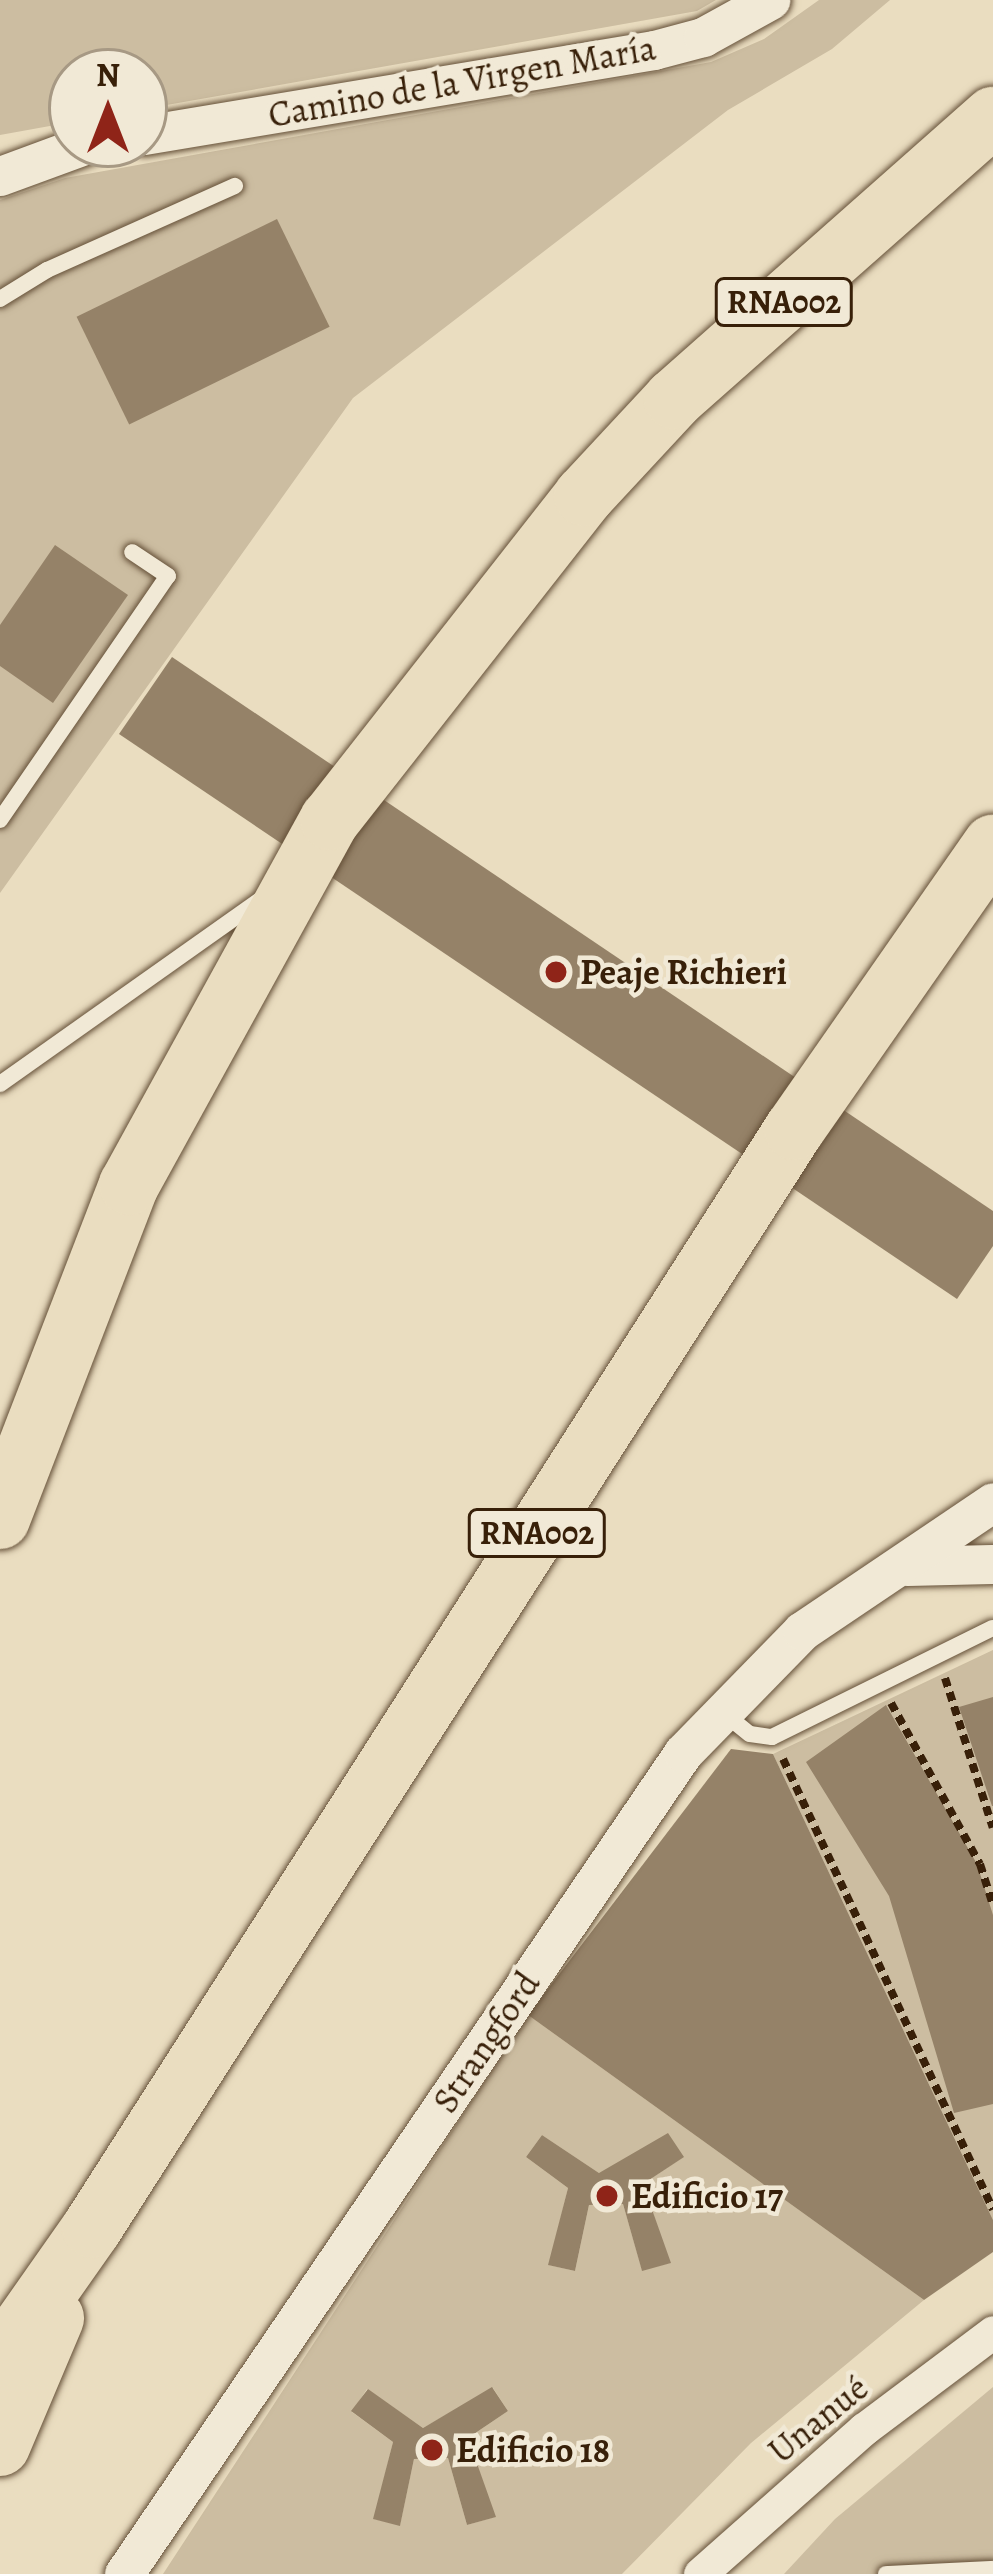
<!DOCTYPE html>
<html>
<head>
<meta charset="utf-8">
<style>
	body { margin:0 }
	#map { position:relative; width:993px; height:2574px; overflow:hidden; background:#eaddc0; font-family:Alegreya,serif }
	div>[style] { position:absolute }
	.green>* { inset:0; background:#ccbda1 }
	.building>* { inset:0; background:#958268; transform-origin:0 0 }
	.path>* { height:8px; margin-top:-4px; transform-origin:0; background:repeating-linear-gradient(90deg,#382009 0 9px,transparent 0 15px) }
	.roads { filter:drop-shadow(0 0 3px #644f37) drop-shadow(0 0 3px #644f37) }
	.service>* { height:16px; margin:-8px; padding:0 8px; transform-origin:8px; border-radius:8px; background:#f1e9d6 }
	.minor>* { height:33px; margin:-16.5px; padding:0 16.5px; transform-origin:16.5px; border-radius:16.5px; background:#f1e9d6 }
	.tertiary>* { height:39px; margin:-19.5px; padding:0 19.5px; transform-origin:19.5px; border-radius:19.5px; background:#f1e9d6 }
	.motorway>* { height:60px; margin:-30px; padding:0 30px; transform-origin:30px; border-radius:30px; background:#eaddc0 }
	.dots>* { width:33px; height:33px; translate:-50% -50%; box-sizing:border-box; border:6px solid #f1e9d6; border-radius:50% }
	span { translate:-50% -50%; white-space:nowrap; text-align:center; line-height:1.15; -webkit-text-stroke:9px #f1e9d6; paint-order:stroke }
	.shield-label span { padding:3px 9px; background:#f1e9d6; border:3px solid; border-radius:9px; -webkit-text-stroke-width:0 }
	.shield-label { font-size:33px; color:#382009; font-weight:700 }
	.street-label { font-size:36px; color:#382009 }
	.poi-label { font-size:36px; color:#382009; font-weight:700 }
	.left { translate:0 -50%; text-align:left }
	.north { position:absolute; left:48px; top:48px; width:120px; height:120px; box-sizing:border-box; background:#f1e9d6; border:3px solid #a79984; border-radius:50%; rotate:0deg; font-size:33px; font-weight:700; line-height:48px; text-align:center; color:#382009 }
	.north::after { content:''; display:block; margin:auto; width:42px; height:54px; background:#8f2418; clip-path:polygon(50% 0,100% 100%,50% 72%,0 100%) }
</style>
</head>
<body>
<div id="map">
	<div class="green">
		<i style="clip-path:polygon(0 0,716px 0,697px 11px,144px 109px,144px 72px,72px 72px,72px 122px,0 135px)"></i>
		<i style="clip-path:polygon(819px 0,890px 0,832px 49px,728px 110px,353px 398px,0 893px,0 200px,65px 178px,711px 62px,764px 39px)"></i>
		<i style="clip-path:polygon(993px 1650px,993px 2220px,773px 1754px)"></i>
		<i style="clip-path:polygon(evenodd,528px 2015px,924px 2300px,751px 2443px,622px 2574px,163px 2574px,528px 2015px,542px 2135px,599px 2173px,683px 2157px,643px 2184px,670px 2263px,642px 2270px,623px 2204px,589px 2205px,575px 2271px,549px 2265px,568px 2188px,526px 2157px,542px 2135px,528px 2015px,493px 2388px,508px 2411px,468px 2438px,495px 2517px,467px 2525px,448px 2458px,414px 2459px,400px 2525px,374px 2519px,393px 2442px,352px 2412px,367px 2389px,423px 2428px,493px 2388px)"></i>
		<i style="clip-path:polygon(993px 2387px,993px 2574px,784px 2574px,835px 2519px)"></i>
	</div>
	<div class="building">
		<i style="left:277px;top:219px;width:120px;height:223px;rotate:64deg"></i>
		<i style="clip-path:polygon(55px 545px,128px 595px,53px 703px,0 666px,0 625px)"></i>
		<i style="clip-path:polygon(172px 657px,993px 1211px,993px 1246px,957px 1299px,119px 734px)"></i>
		<i style="clip-path:polygon(993px 1697px,993px 1806px,992px 1806px,959px 1707px)"></i>
		<i style="clip-path:polygon(886px 1705px,977px 1864px,993px 1915px,993px 2104px,954px 2113px,889px 1896px,806px 1762px)"></i>
		<i style="clip-path:polygon(731px 1749px,773px 1754px,993px 2220px,993px 2252px,924px 2300px,528px 2015px)"></i>
		<i style="clip-path:polygon(668px 2133px,684px 2157px,643px 2184px,671px 2263px,642px 2271px,623px 2204px,589px 2205px,575px 2271px,548px 2265px,568px 2188px,526px 2157px,542px 2135px,599px 2173px)"></i>
		<i style="clip-path:polygon(492px 2387px,508px 2411px,468px 2438px,496px 2517px,467px 2525px,448px 2458px,414px 2459px,400px 2526px,373px 2519px,393px 2442px,351px 2411px,368px 2389px,423px 2428px)"></i>
	</div>
	<div class="path">
		<i style="left:945px;top:1678px;width:157px;rotate:72.3deg"></i>
		<i style="left:891px;top:1703px;width:184px;rotate:61.1deg"></i>
		<i style="left:980px;top:1864px;width:43px;rotate:72.4deg"></i>
		<i style="left:783px;top:1759px;width:497px;rotate:65deg"></i>
	</div>
	<div class="roads">
		<div class="service">
			<i style="left:0;top:299px;width:55px;rotate:-31.7deg"></i>
			<i style="left:47px;top:270px;width:206px;rotate:-24.1deg"></i>
			<i style="left:0;top:820px;width:296px;rotate:-55.5deg"></i>
			<i style="left:168px;top:576px;width:43px;rotate:-146.3deg"></i>
			<i style="left:0;top:1084px;width:320px;rotate:-35.3deg"></i>
			<i style="left:720px;top:1710px;width:38px;rotate:39deg"></i>
			<i style="left:750px;top:1734px;width:22px;rotate:8deg"></i>
			<i style="left:772px;top:1737px;width:246px;rotate:-26.3deg"></i>
			<i style="left:886px;top:2574px;width:107px;rotate:-2.7deg"></i>
		</div>
		<div class="minor">
			<i style="left:700px;top:2574px;width:219px;rotate:-41.5deg"></i>
			<i style="left:864px;top:2429px;width:161px;rotate:-36.9deg"></i>
		</div>
		<div class="tertiary">
			<i style="left:144px;top:135px;width:517px;rotate:-9.46deg"></i>
			<i style="left:654px;top:50px;width:51px;rotate:-14.9deg"></i>
			<i style="left:703px;top:37px;width:77px;rotate:-28.9deg"></i>
			<i style="left:0;top:176px;width:93px;rotate:-20.2deg"></i>
			<i style="left:906px;top:1566px;width:87px;rotate:-1.3deg"></i>
			<i style="left:124px;top:2574px;width:993px;rotate:-55.75deg"></i>
			<i style="left:683px;top:1753px;width:170px;rotate:-45.7deg"></i>
			<i style="left:802px;top:1631px;width:230px;rotate:-34deg"></i>
		</div>
		<div class="motorway">
			<i style="left:0;top:1519px;width:358px;rotate:-68.9deg"></i>
			<i style="left:129px;top:1185px;width:417px;rotate:-61.2deg"></i>
			<i style="left:330px;top:820px;width:412px;rotate:-51.9deg"></i>
			<i style="left:584px;top:496px;width:132px;rotate:-47.1deg"></i>
			<i style="left:674px;top:399px;width:426px;rotate:-41.5deg"></i>
			<i style="left:0;top:2359px;width:160px;rotate:-54.9deg"></i>
			<i style="left:92px;top:2228px;width:1303px;rotate:-57.41deg"></i>
			<i style="left:794px;top:1130px;width:348px;rotate:-55.1deg"></i>
			<i style="left:0;top:2446px;width:139px;rotate:-67.1deg"></i>
		</div>
	</div>
	<div class="dots">
		<i style="left:556px;top:972px;background:#8f2418"></i>
		<i style="left:607px;top:2196px;background:#8f2418"></i>
		<i style="left:432px;top:2450px;background:#8f2418"></i>
	</div>
	<div class="shield-label">
		<span style="left:784px;top:302px">RNA002</span>
		<span style="left:537px;top:1533px">RNA002</span>
	</div>
	<div class="street-label">
		<span style="left:462px;top:81px;rotate:-10deg">Camino de la Virgen María</span>
		<span style="left:486px;top:2042px;rotate:-56deg">Strangford</span>
		<span style="left:818px;top:2419px;rotate:-39deg">Unanué</span>
	</div>
	<div class="poi-label">
		<span class="left" style="left:580px;top:972px">Peaje Richieri</span>
		<span class="left" style="left:631px;top:2196px">Edificio 17</span>
		<span class="left" style="left:456px;top:2450px">Edificio 18</span>
	</div>
	<div class="north">N</div>
</div>
</body>
</html>
